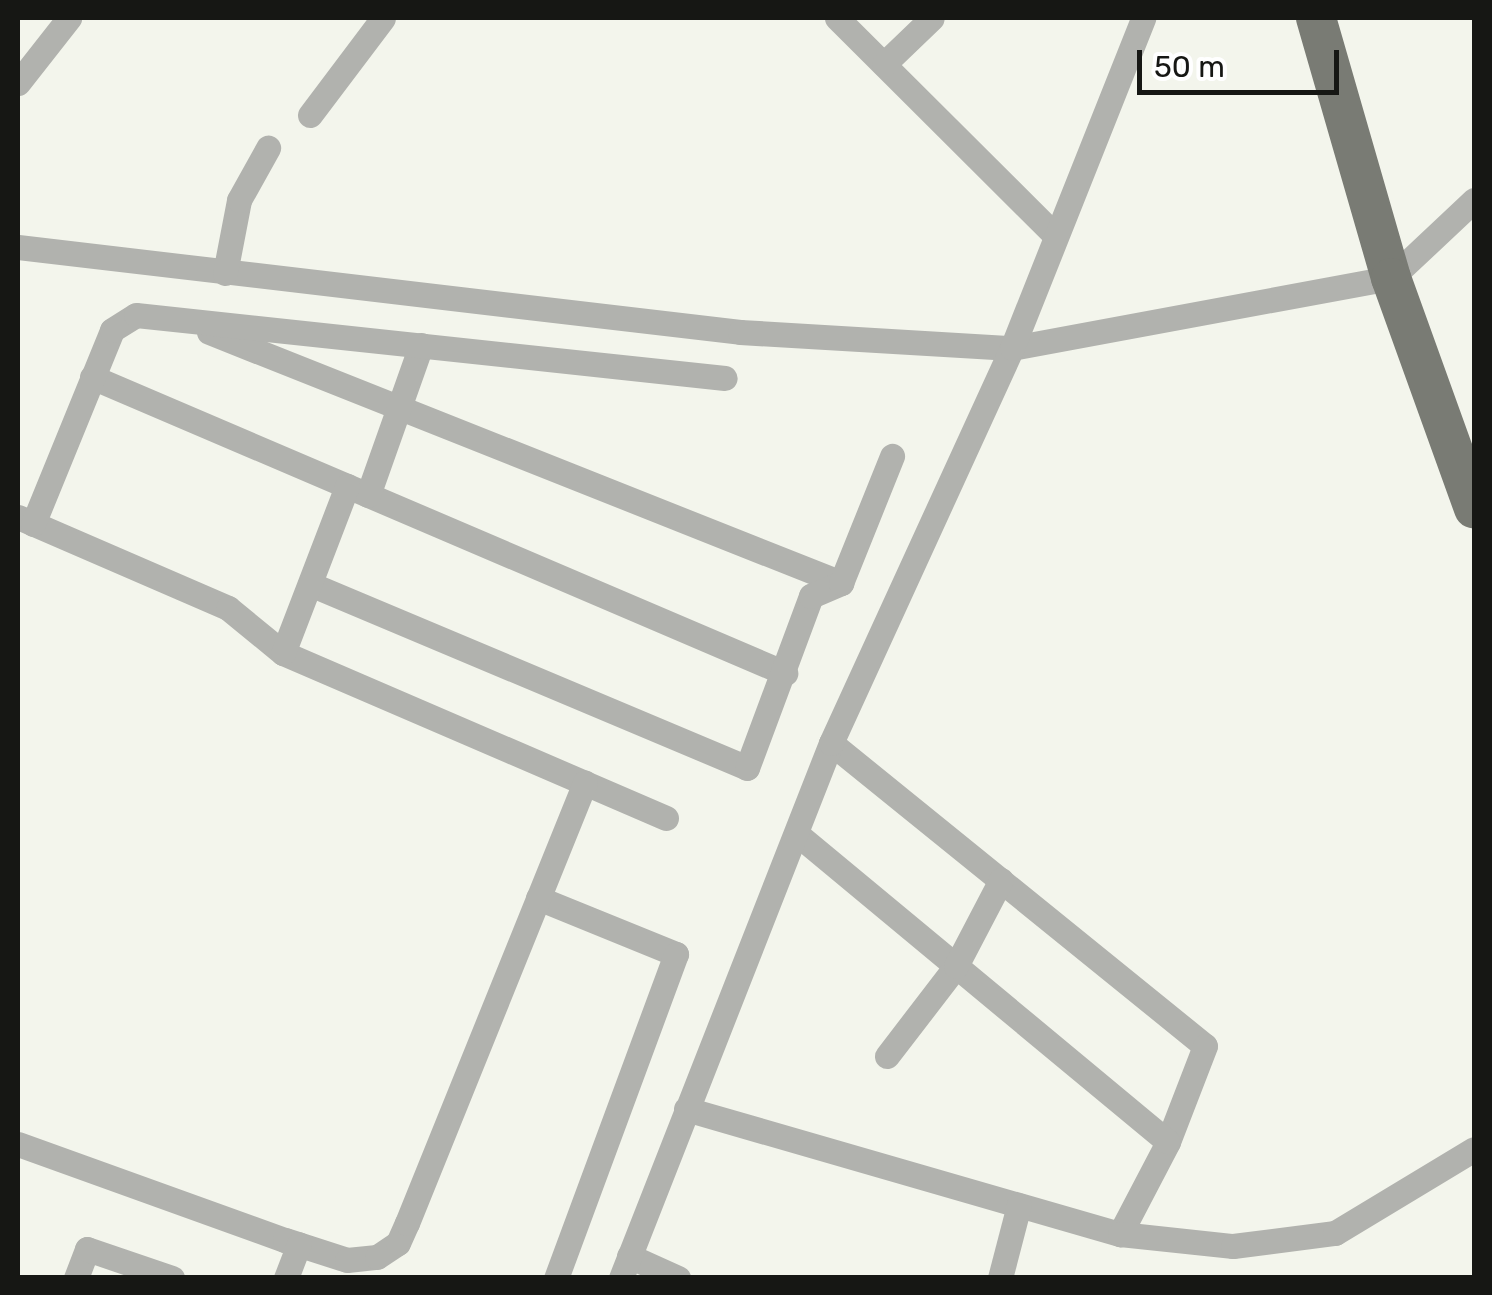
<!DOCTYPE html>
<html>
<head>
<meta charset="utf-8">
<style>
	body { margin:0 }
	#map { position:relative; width:1492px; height:1295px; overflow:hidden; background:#f3f5ec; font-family:Rubik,sans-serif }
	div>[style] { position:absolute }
	.minor>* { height:25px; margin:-12.5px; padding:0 12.5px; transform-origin:12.5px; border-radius:12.5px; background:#b1b2ae }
	.primary>* { height:40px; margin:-20px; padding:0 20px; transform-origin:20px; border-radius:20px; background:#797b74 }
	span { translate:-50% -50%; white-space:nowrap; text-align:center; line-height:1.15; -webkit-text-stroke:8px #fff; paint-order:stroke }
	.frame { position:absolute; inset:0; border:20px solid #161714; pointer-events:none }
	.scale { position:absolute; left:1137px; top:50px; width:202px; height:45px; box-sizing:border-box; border:5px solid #161714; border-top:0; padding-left:12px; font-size:30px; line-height:35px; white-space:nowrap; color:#161714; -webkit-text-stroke:8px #fff; paint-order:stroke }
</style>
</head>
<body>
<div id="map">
	<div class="minor">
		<i style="left:837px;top:18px;width:306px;rotate:44.9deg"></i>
		<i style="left:884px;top:64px;width:66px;rotate:-43.8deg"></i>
		<i style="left:18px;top:83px;width:83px;rotate:-51.9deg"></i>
		<i style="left:310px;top:115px;width:121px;rotate:-53deg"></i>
		<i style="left:18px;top:247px;width:727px;rotate:6.71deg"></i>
		<i style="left:740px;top:332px;width:272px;rotate:3.4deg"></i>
		<i style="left:1012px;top:348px;width:385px;rotate:-10.5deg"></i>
		<i style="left:1391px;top:278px;width:114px;rotate:-43.2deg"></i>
		<i style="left:225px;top:273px;width:74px;rotate:-79.1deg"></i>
		<i style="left:239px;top:200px;width:60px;rotate:-60.9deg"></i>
		<i style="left:209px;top:332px;width:680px;rotate:21.66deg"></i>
		<i style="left:92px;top:377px;width:754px;rotate:23.13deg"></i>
		<i style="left:368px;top:495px;width:159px;rotate:-70.5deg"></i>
		<i style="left:18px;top:517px;width:229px;rotate:23.4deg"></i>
		<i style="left:228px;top:608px;width:71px;rotate:39.3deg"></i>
		<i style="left:283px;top:653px;width:417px;rotate:23.3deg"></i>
		<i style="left:33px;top:524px;width:209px;rotate:-67.8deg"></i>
		<i style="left:112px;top:330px;width:28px;rotate:-32deg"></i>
		<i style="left:136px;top:315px;width:592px;rotate:6.11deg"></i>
		<i style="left:310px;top:584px;width:474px;rotate:22.8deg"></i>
		<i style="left:747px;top:768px;width:184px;rotate:-69.6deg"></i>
		<i style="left:811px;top:596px;width:33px;rotate:-23deg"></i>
		<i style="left:841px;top:583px;width:137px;rotate:-68.1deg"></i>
		<i style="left:283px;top:653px;width:179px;rotate:-69deg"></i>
		<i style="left:831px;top:743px;width:481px;rotate:39deg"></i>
		<i style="left:1205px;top:1046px;width:103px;rotate:111.1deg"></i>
		<i style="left:1168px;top:1142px;width:104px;rotate:117.6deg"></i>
		<i style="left:797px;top:834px;width:481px;rotate:39.7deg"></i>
		<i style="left:538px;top:898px;width:149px;rotate:22.1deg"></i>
		<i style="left:676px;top:954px;width:346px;rotate:110.3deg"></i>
		<i style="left:887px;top:1056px;width:113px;rotate:-52.5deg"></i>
		<i style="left:956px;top:966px;width:97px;rotate:-62.4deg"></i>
		<i style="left:686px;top:1109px;width:452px;rotate:16.1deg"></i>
		<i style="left:1120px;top:1234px;width:114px;rotate:6.1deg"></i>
		<i style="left:1233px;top:1246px;width:103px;rotate:-7.3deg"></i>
		<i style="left:1335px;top:1233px;width:162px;rotate:-31.1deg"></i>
		<i style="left:18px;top:1144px;width:284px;rotate:19.8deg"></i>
		<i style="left:285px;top:1240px;width:65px;rotate:17.9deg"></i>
		<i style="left:347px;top:1260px;width:30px;rotate:-6deg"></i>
		<i style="left:377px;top:1257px;width:25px;rotate:-34deg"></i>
		<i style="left:398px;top:1243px;width:22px;rotate:-66deg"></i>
		<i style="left:407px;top:1223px;width:475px;rotate:-68deg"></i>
		<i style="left:629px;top:1256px;width:54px;rotate:24.2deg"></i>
		<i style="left:76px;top:1278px;width:31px;rotate:-69deg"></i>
		<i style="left:87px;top:1249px;width:90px;rotate:18.8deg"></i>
		<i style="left:286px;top:1278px;width:36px;rotate:-69deg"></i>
		<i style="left:621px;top:1278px;width:575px;rotate:-68.57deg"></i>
		<i style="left:831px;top:743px;width:434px;rotate:-65.4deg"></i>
		<i style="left:1012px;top:348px;width:355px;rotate:-68.3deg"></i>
		<i style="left:1000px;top:1278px;width:75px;rotate:-75.4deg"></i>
	</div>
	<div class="primary">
		<i style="left:1316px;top:18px;width:271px;rotate:73.9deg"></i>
		<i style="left:1391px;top:278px;width:245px;rotate:70.2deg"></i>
	</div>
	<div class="frame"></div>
	<div class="scale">50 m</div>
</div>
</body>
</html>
